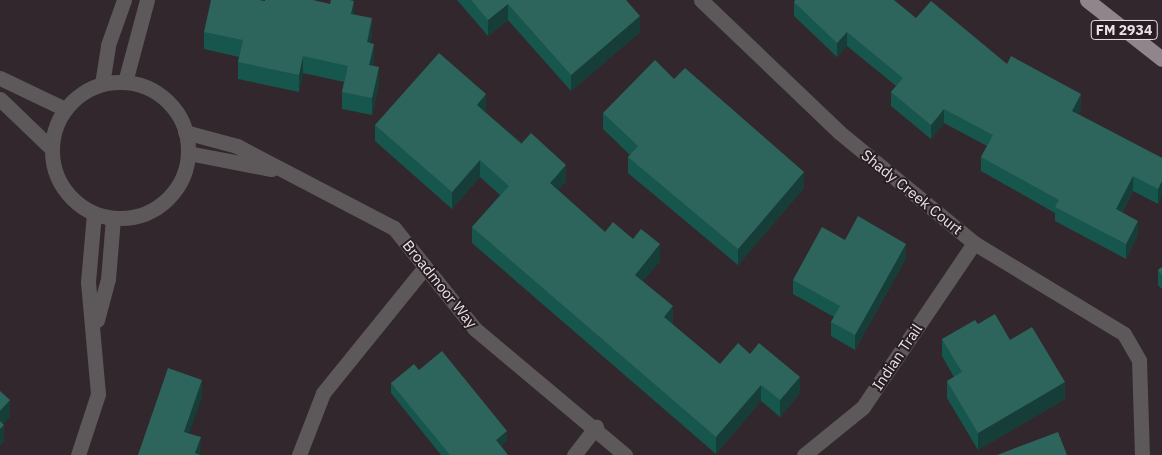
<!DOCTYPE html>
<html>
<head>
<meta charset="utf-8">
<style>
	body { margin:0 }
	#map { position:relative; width:1162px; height:455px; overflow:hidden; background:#31272c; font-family:"IBM Plex Sans",sans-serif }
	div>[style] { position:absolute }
	.minor>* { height:15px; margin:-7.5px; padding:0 7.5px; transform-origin:7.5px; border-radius:7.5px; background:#5d585a }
	.minor>.ring { margin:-7.5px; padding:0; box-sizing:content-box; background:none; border:15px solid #5d585a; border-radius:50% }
	.major>* { height:15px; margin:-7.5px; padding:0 7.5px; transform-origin:7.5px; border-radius:7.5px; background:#90858a }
	.wall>* { inset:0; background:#16564c }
	.shaded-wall>* { inset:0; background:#173d38 }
	.building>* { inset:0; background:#2d655c }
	span { translate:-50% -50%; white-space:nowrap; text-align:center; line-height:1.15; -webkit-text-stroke:4px #271d22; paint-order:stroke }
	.shield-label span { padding:1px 4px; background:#271d22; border:1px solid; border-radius:4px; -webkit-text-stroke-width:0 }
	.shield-label { font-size:14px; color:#eae2e6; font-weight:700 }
	.street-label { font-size:15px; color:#eae2e6 }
</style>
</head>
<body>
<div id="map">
	<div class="minor">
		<i style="left:701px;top:0;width:191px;rotate:43.7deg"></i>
		<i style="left:839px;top:132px;width:175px;rotate:39.4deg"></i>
		<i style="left:974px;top:243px;width:175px;rotate:31.2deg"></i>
		<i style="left:1124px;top:334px;width:30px;rotate:60deg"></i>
		<i style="left:1139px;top:360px;width:95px;rotate:88.2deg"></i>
		<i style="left:0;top:78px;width:72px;rotate:25.5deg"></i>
		<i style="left:125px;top:82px;width:85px;rotate:-75deg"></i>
		<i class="ring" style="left:52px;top:82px;width:121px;height:121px"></i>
		<i style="left:102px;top:84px;width:39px;rotate:-81deg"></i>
		<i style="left:108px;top:45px;width:48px;rotate:-70.4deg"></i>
		<i style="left:0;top:99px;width:72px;rotate:43.9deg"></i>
		<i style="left:185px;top:132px;width:54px;rotate:15.1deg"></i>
		<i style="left:237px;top:146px;width:177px;rotate:27.6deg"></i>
		<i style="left:394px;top:228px;width:129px;rotate:51.3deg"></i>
		<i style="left:475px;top:329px;width:196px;rotate:40deg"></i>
		<i style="left:188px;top:153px;width:85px;rotate:10.9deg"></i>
		<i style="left:97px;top:320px;width:42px;rotate:-75deg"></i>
		<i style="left:108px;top:279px;width:61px;rotate:-85.3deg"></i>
		<i style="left:78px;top:455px;width:64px;rotate:-71.8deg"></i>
		<i style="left:98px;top:394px;width:112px;rotate:-95.1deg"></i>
		<i style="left:88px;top:282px;width:69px;rotate:-85deg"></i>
		<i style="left:299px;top:455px;width:66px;rotate:-68.8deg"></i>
		<i style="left:323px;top:393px;width:162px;rotate:-51deg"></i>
		<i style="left:574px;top:455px;width:36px;rotate:-52deg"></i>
		<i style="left:804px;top:455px;width:76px;rotate:-39.1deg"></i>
		<i style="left:863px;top:407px;width:198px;rotate:-55.9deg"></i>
	</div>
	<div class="major">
		<i style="left:1087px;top:0;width:95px;rotate:38.2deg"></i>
	</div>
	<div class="wall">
		<i style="clip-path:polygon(457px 0,626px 0,640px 32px,571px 91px,508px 20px,488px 36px)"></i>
		<i style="clip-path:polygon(265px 1px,354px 14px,372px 35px,370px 43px,374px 61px,372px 66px,379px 84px,372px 115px,342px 109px,342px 92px,344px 82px,303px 73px,299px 92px,238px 79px,238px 62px,239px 57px,204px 49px,204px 32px)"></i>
		<i style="clip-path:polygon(794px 2px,916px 18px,1007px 64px,1081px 109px,1078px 114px,1162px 158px,1162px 195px,1158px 204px,1133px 191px,1122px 213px,1138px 235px,1126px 259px,1055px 221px,1055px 213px,981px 171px,981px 157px,987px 146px,944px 123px,931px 139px,891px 106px,891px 92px,896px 86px,847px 46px,837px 57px,794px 16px)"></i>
		<i style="clip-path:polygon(674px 79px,804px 188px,738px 265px,628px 173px,628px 157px,630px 155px,603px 129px,603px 113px)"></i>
		<i style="clip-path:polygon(486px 111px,485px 112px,566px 181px,558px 190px,605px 232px,660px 261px,643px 281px,673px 323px,672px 324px,720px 364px,800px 393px,780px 417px,761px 401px,716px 454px,472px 243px,472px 227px,500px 195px,480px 177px,452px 209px,375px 141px,375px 125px)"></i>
		<i style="clip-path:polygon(845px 240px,906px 258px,855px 350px,831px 336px,831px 322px,834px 317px,793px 294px,793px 280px)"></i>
		<i style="clip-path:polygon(1162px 267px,1162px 289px,1158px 285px,1158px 270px)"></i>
		<i style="clip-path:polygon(978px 324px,1010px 340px,1065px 399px,978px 450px,947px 398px,947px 381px,954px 377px,942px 356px,942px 339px)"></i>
		<i style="clip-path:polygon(419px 370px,507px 441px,501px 446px,508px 455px,441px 455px,391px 393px,391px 383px)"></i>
	</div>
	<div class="shaded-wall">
		<i style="clip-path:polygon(354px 1px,354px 18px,351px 14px)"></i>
		<i style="clip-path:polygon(508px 4px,508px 20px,488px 36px,488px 20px)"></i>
		<i style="clip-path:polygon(640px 16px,640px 32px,571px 91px,571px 75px)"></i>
		<i style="clip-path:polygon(372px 18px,372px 35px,367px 59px,367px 42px)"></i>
		<i style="clip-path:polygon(847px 32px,847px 46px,837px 57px,837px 43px)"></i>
		<i style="clip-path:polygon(374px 44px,374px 61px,369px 82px,369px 65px)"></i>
		<i style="clip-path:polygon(303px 56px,303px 73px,299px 92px,299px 75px)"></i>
		<i style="clip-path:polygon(379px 67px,379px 84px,372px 115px,372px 98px)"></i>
		<i style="clip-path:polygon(486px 94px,486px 111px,477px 122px,477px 105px)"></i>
		<i style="clip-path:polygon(1081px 94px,1081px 109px,1072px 125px,1072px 111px)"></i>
		<i style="clip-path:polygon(944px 109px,944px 123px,931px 139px,931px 125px)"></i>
		<i style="clip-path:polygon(480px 160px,480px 177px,452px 209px,452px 192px)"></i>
		<i style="clip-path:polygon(566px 165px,566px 181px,550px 200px,550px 183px)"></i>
		<i style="clip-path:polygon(804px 172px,804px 188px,738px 265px,738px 249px)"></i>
		<i style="clip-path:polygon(1133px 176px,1133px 191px,1116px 224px,1116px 209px)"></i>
		<i style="clip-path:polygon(1162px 181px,1162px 195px,1158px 204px,1158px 189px)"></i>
		<i style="clip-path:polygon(1138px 221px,1138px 235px,1126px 259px,1126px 244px)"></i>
		<i style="clip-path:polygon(660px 244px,660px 261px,635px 291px,635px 275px)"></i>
		<i style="clip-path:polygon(906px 244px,906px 258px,855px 350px,855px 335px)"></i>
		<i style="clip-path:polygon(673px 306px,673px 323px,664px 333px,664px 317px)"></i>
		<i style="clip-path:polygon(800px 377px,800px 393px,780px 417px,780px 400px)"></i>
		<i style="clip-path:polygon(202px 380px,202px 397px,184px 449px,184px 432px)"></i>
		<i style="clip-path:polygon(1065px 382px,1065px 399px,978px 450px,978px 433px)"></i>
		<i style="clip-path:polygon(761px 385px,761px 401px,716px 454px,716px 437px)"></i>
		<i style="clip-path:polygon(10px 400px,10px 417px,0 428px,0 411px)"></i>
		<i style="clip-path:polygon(4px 425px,4px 442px,0 446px,0 429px)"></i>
		<i style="clip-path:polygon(507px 431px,507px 441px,496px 450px,496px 440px)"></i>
		<i style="clip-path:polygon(201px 437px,200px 455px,195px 453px)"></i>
	</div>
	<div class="building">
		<i style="clip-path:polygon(211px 0,259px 0,265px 1px,265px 0,313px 0,330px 4px,331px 0,350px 0,354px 1px,351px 14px,372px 18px,367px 42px,374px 44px,369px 65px,379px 67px,372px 98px,342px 92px,348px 66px,303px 56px,299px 75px,238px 62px,243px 40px,204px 32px)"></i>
		<i style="clip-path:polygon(471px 0,626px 0,640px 16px,571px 75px,508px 4px,488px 20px)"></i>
		<i style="clip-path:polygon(795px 0,894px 0,916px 18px,931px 1px,1007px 64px,1011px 56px,1081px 94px,1072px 111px,1162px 158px,1162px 181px,1158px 189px,1133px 176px,1116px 209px,1138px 221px,1126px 244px,1055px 207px,1059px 200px,981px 157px,993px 135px,944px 109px,931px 125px,891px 92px,903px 78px,847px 32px,837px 43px,794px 2px)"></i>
		<i style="clip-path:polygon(439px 53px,486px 94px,477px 105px,521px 144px,531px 133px,566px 165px,550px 183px,605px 232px,613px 222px,633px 239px,641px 229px,660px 244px,635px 275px,673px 306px,664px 317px,720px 364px,738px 343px,750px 354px,759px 343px,800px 377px,780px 400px,761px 385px,716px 437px,472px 227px,509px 186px,480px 160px,452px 192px,375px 125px)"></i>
		<i style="clip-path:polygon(655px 60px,674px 79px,685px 68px,804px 172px,738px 249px,628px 157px,638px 146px,603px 113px)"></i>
		<i style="clip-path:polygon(858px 216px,906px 244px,855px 335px,831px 322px,840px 306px,793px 280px,822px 227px,845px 240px)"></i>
		<i style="clip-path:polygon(1162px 267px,1162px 275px,1158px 270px)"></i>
		<i style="clip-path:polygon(995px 314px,1010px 340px,1032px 327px,1065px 382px,978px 433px,947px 381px,962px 372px,942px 339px,975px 320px,978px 324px)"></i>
		<i style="clip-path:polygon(442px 351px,507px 431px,496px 440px,508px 455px,450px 455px,391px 383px,414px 364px,419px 370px)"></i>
		<i style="clip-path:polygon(168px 368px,202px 380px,184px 432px,201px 437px,195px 453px,200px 455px,138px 455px)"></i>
		<i style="clip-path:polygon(0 391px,10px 400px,0 411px)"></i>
		<i style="clip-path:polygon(0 421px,4px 425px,0 429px)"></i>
		<i style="clip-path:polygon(1058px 432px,1067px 455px,997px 455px)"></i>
	</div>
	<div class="shield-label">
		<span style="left:1124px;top:30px">FM 2934</span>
	</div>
	<div class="street-label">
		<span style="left:912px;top:192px;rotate:39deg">Shady Creek Court</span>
		<span style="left:440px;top:284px;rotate:51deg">Broadmoor Way</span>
		<span style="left:897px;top:357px;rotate:-56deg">Indian Trail</span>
	</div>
</div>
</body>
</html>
